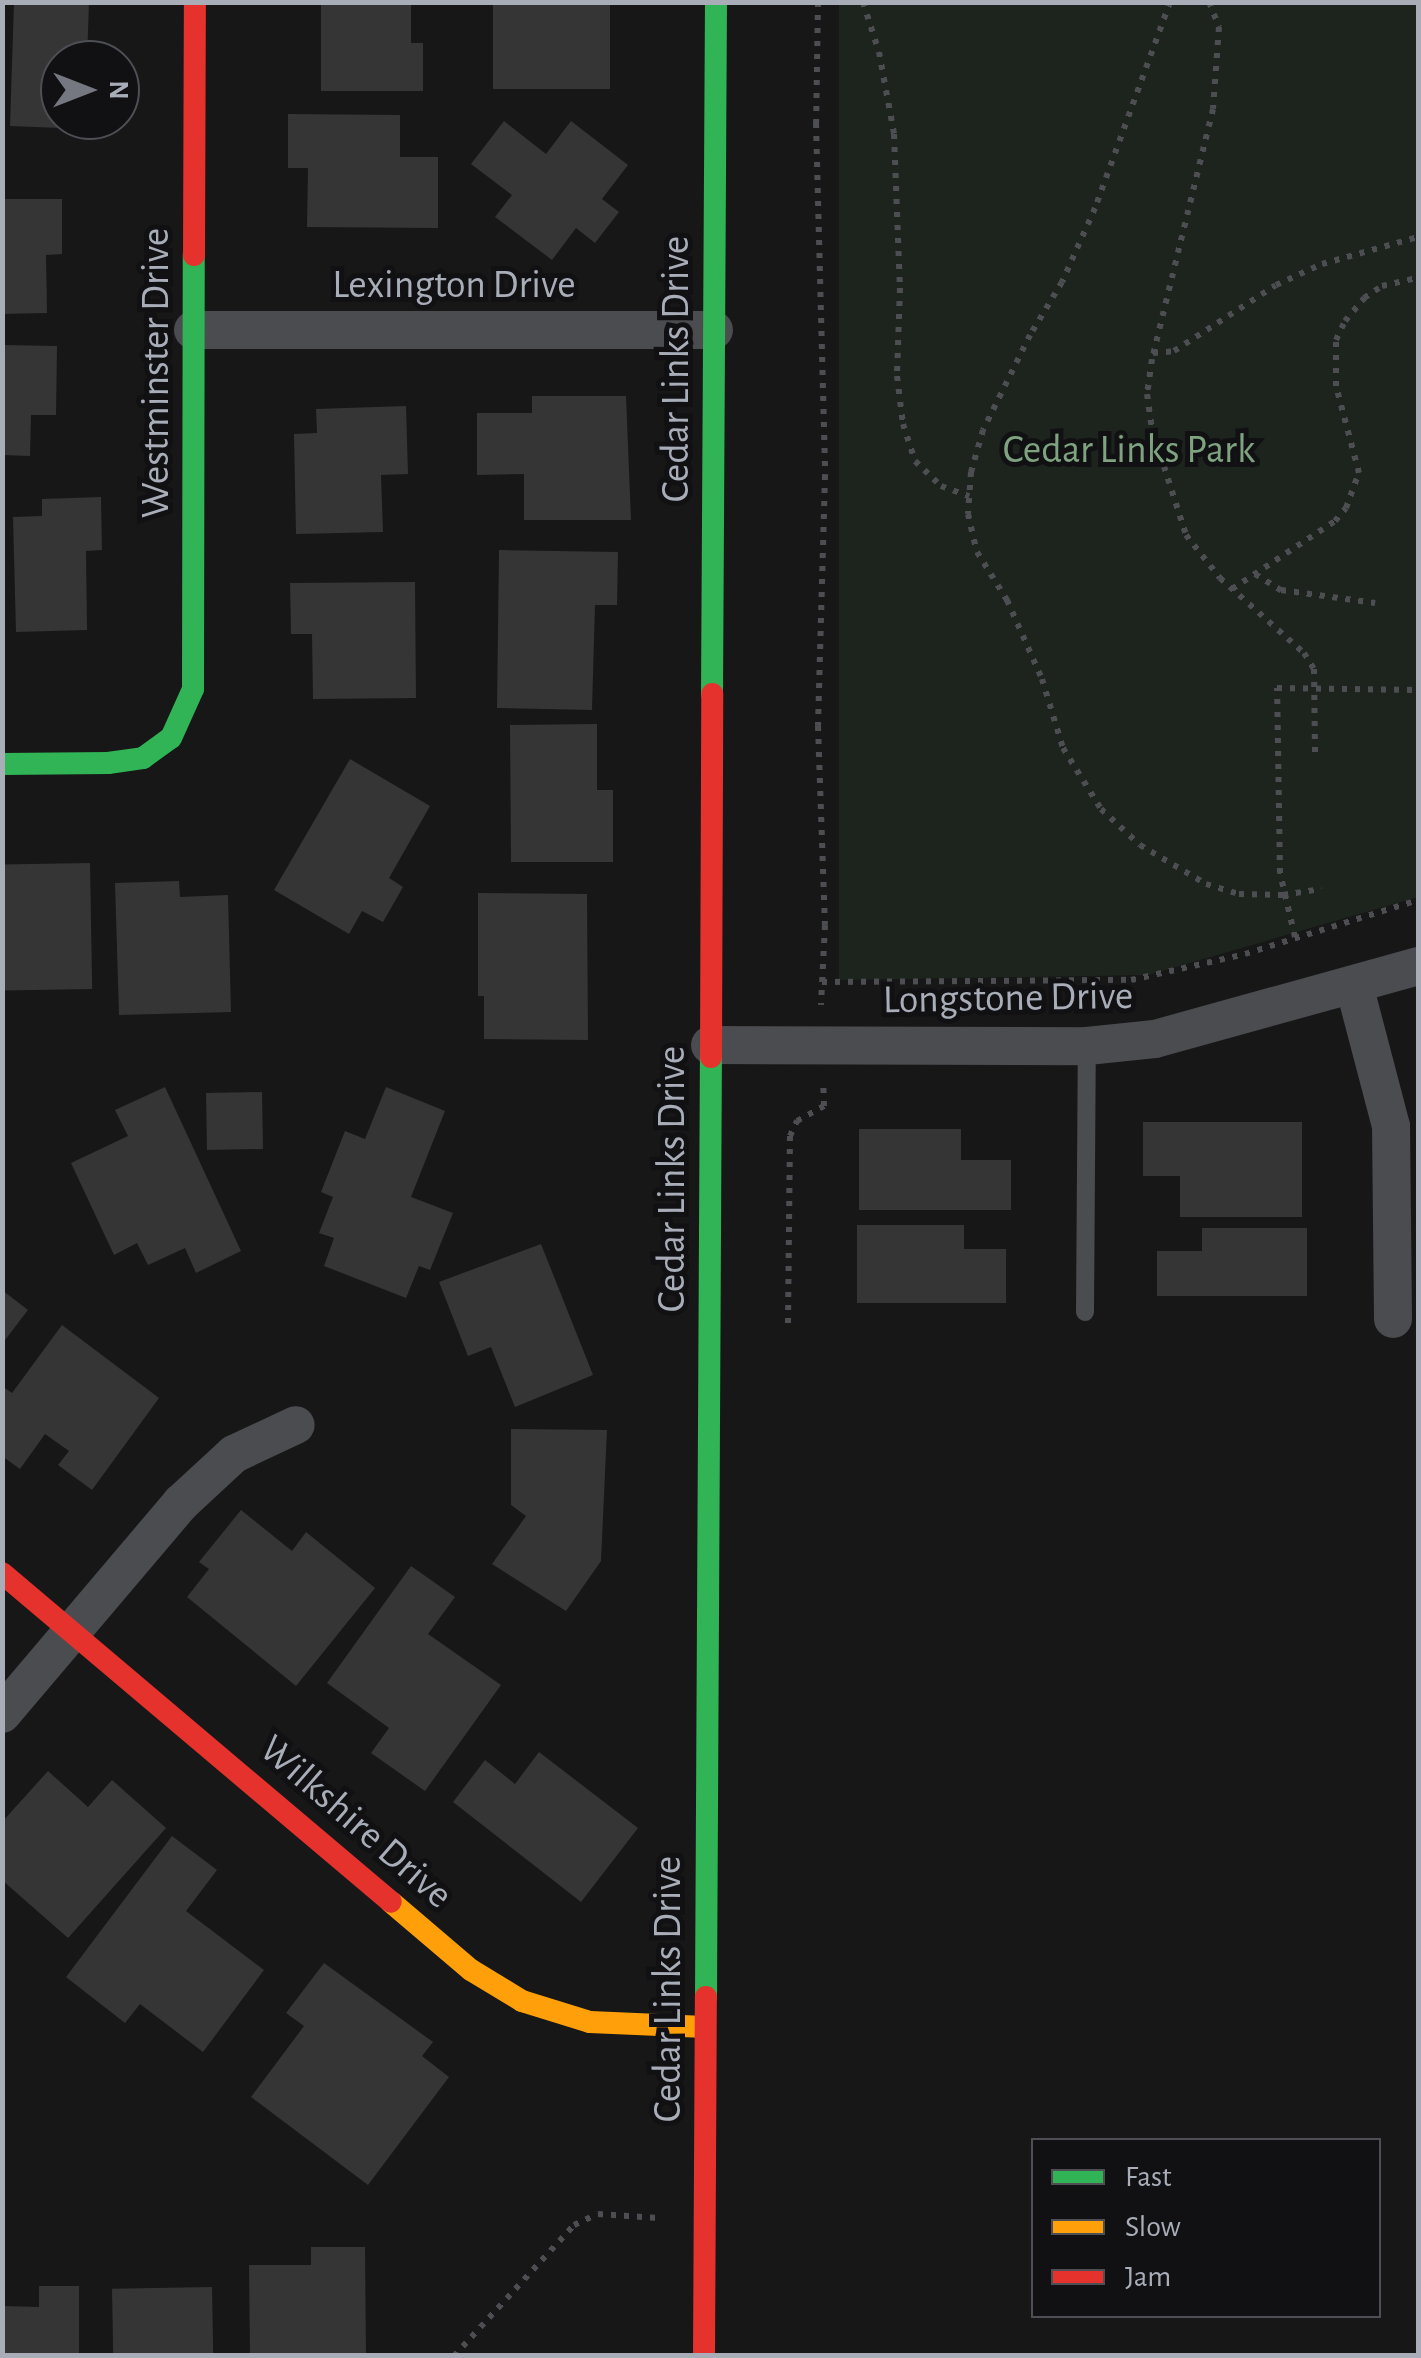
<!DOCTYPE html>
<html>
<head>
<meta charset="utf-8">
<style>
	body { margin:0 }
	#map { position:relative; width:1421px; height:2358px; overflow:hidden; background:#171717; font-family:"Alegreya Sans",sans-serif }
	div>[style] { position:absolute }
	.green>* { inset:0; background:#1d241e }
	.building>* { inset:0; background:#353536; transform-origin:0 0 }
	.path>* { height:6px; margin-top:-3px; transform-origin:0; background:repeating-linear-gradient(90deg,#4d4e52 0 5px,transparent 0 13px) }
	.lane>* { height:18px; margin:-9px; padding:0 9px; transform-origin:9px; border-radius:9px; background:#4b4c50 }
	.street>* { height:38px; margin:-19px; padding:0 19px; transform-origin:19px; border-radius:19px; background:#4b4c50 }
	.fast>* { height:22px; margin:-11px; padding:0 11px; transform-origin:11px; border-radius:11px; background:#30b455 }
	.slow>* { height:22px; margin:-11px; padding:0 11px; transform-origin:11px; border-radius:11px; background:#ff9f0a }
	.jam>* { height:22px; margin:-11px; padding:0 11px; transform-origin:11px; border-radius:11px; background:#e5322d }
	span { translate:-50% -50%; white-space:nowrap; text-align:center; line-height:1.15; -webkit-text-stroke:10px #111113; paint-order:stroke }
	.street-label { font-size:40px; color:#a8adb8 }
	.park-label { font-size:40px; color:#7fa381 }
	.frame { position:absolute; inset:0; border:5px solid #a8adb8; pointer-events:none }
	.legend { position:absolute; left:1031px; top:2138px; width:350px; height:180px; box-sizing:border-box; background:#111113; border:2px solid #4d4f55; margin:0; padding:12px 18px; list-style:none; font-size:30px; color:#a8adb8 }
	.legend li { display:flex; align-items:center; gap:20px; height:50px }
	.legend b { width:50px; border:2px solid #4d4f55 }
	.north { position:absolute; left:40px; top:40px; width:100px; height:100px; box-sizing:border-box; background:#111113; border:2px solid #4d4f55; border-radius:50%; rotate:90deg; font-size:28px; font-weight:700; line-height:40px; text-align:center; color:#a8adb8 }
	.north::after { content:''; display:block; margin:auto; width:35px; height:45px; background:#757880; clip-path:polygon(50% 0,100% 100%,50% 72%,0 100%) }
</style>
</head>
<body>
<div id="map">
	<div class="green">
		<i style="clip-path:polygon(839px 3px,1418px 3px,1418px 897px,1148px 975px,839px 980px)"></i>
	</div>
	<div class="building">
		<i style="clip-path:polygon(14px 2px,89px 2px,87px 60px,60px 60px,60px 120px,85px 120px,85px 129px,10px 126px)"></i>
		<i style="clip-path:polygon(321px 2px,411px 2px,411px 43px,423px 43px,423px 91px,321px 91px)"></i>
		<i style="left:493px;top:2px;width:117px;height:87px"></i>
		<i style="clip-path:polygon(288px 114px,400px 115px,400px 157px,438px 157px,438px 228px,307px 227px,308px 168px,288px 168px)"></i>
		<i style="clip-path:polygon(504px 121px,546px 154px,571px 121px,628px 165px,602px 199px,619px 212px,595px 243px,576px 228px,552px 260px,495px 217px,512px 195px,471px 164px)"></i>
		<i style="clip-path:polygon(2px 199px,62px 199px,62px 254px,46px 255px,47px 313px,2px 314px)"></i>
		<i style="clip-path:polygon(2px 345px,57px 346px,56px 415px,31px 415px,30px 456px,2px 455px)"></i>
		<i style="clip-path:polygon(532px 396px,626px 396px,631px 520px,524px 520px,524px 474px,477px 475px,477px 413px,532px 413px)"></i>
		<i style="clip-path:polygon(406px 406px,408px 474px,381px 475px,383px 532px,296px 534px,294px 434px,317px 433px,316px 409px)"></i>
		<i style="clip-path:polygon(101px 497px,102px 550px,86px 551px,87px 630px,16px 632px,13px 517px,42px 516px,42px 499px)"></i>
		<i style="clip-path:polygon(499px 550px,618px 552px,617px 605px,595px 605px,592px 710px,497px 708px)"></i>
		<i style="clip-path:polygon(415px 582px,416px 698px,313px 699px,312px 634px,291px 634px,290px 583px)"></i>
		<i style="clip-path:polygon(597px 724px,597px 790px,613px 790px,613px 862px,511px 862px,510px 725px)"></i>
		<i style="clip-path:polygon(350px 759px,430px 806px,389px 878px,403px 887px,383px 922px,362px 911px,349px 934px,274px 890px)"></i>
		<i style="left:90px;top:863px;width:126px;height:88px;rotate:89deg"></i>
		<i style="clip-path:polygon(179px 881px,180px 897px,228px 895px,231px 1012px,119px 1015px,115px 883px)"></i>
		<i style="clip-path:polygon(478px 893px,587px 894px,588px 1040px,484px 1039px,484px 996px,478px 996px)"></i>
		<i style="clip-path:polygon(165px 1087px,241px 1251px,196px 1273px,185px 1248px,148px 1265px,137px 1243px,114px 1255px,71px 1163px,128px 1136px,115px 1110px)"></i>
		<i style="clip-path:polygon(386px 1087px,445px 1111px,411px 1197px,453px 1213px,430px 1270px,419px 1266px,406px 1298px,324px 1266px,334px 1238px,319px 1233px,333px 1197px,321px 1192px,345px 1131px,365px 1139px)"></i>
		<i style="left:262px;top:1092px;width:57px;height:56px;rotate:89deg"></i>
		<i style="clip-path:polygon(1143px 1122px,1302px 1122px,1302px 1217px,1180px 1217px,1180px 1176px,1143px 1176px)"></i>
		<i style="clip-path:polygon(859px 1129px,961px 1129px,961px 1160px,1011px 1160px,1011px 1210px,859px 1210px)"></i>
		<i style="clip-path:polygon(857px 1225px,964px 1225px,964px 1249px,1006px 1249px,1006px 1303px,857px 1303px)"></i>
		<i style="clip-path:polygon(1202px 1228px,1307px 1228px,1307px 1296px,1157px 1296px,1157px 1251px,1202px 1251px)"></i>
		<i style="clip-path:polygon(541px 1244px,593px 1375px,515px 1407px,491px 1347px,468px 1356px,439px 1282px)"></i>
		<i style="clip-path:polygon(2px 1290px,28px 1310px,2px 1344px)"></i>
		<i style="clip-path:polygon(62px 1325px,159px 1398px,92px 1490px,58px 1465px,69px 1451px,45px 1434px,20px 1469px,2px 1456px,2px 1386px,12px 1393px)"></i>
		<i style="clip-path:polygon(511px 1429px,607px 1430px,601px 1561px,566px 1611px,492px 1564px,526px 1516px,511px 1505px)"></i>
		<i style="clip-path:polygon(241px 1510px,292px 1551px,306px 1532px,375px 1588px,296px 1686px,187px 1597px,209px 1569px,199px 1562px)"></i>
		<i style="clip-path:polygon(411px 1566px,455px 1597px,428px 1634px,501px 1685px,425px 1791px,371px 1753px,389px 1728px,327px 1683px)"></i>
		<i style="clip-path:polygon(539px 1752px,638px 1828px,581px 1902px,453px 1802px,485px 1760px,515px 1784px)"></i>
		<i style="clip-path:polygon(48px 1771px,88px 1807px,112px 1780px,166px 1828px,68px 1938px,2px 1880px,2px 1822px)"></i>
		<i style="clip-path:polygon(172px 1836px,217px 1870px,186px 1911px,264px 1970px,203px 2052px,140px 2004px,125px 2023px,66px 1977px)"></i>
		<i style="clip-path:polygon(324px 1963px,433px 2042px,422px 2056px,449px 2077px,368px 2185px,251px 2097px,304px 2026px,286px 2013px)"></i>
		<i style="clip-path:polygon(311px 2247px,365px 2247px,366px 2356px,250px 2356px,249px 2265px,311px 2265px)"></i>
		<i style="clip-path:polygon(39px 2286px,79px 2286px,79px 2356px,2px 2356px,2px 2306px,39px 2307px)"></i>
		<i style="left:212px;top:2287px;width:69px;height:100px;rotate:89deg"></i>
	</div>
	<div class="path">
		<i style="left:818px;top:2px;width:121px;rotate:90.9deg"></i>
		<i style="left:816px;top:123px;width:352px;rotate:88.5deg"></i>
		<i style="left:825px;top:475px;width:251px;rotate:91.6deg"></i>
		<i style="left:818px;top:726px;width:199px;rotate:88deg"></i>
		<i style="left:825px;top:925px;width:80px;rotate:92.9deg"></i>
		<i style="left:863px;top:2px;width:52px;rotate:72.3deg"></i>
		<i style="left:879px;top:52px;width:83px;rotate:79.6deg"></i>
		<i style="left:894px;top:134px;width:154px;rotate:87.8deg"></i>
		<i style="left:900px;top:288px;width:88px;rotate:92deg"></i>
		<i style="left:897px;top:376px;width:48px;rotate:82.9deg"></i>
		<i style="left:903px;top:424px;width:39px;rotate:72deg"></i>
		<i style="left:915px;top:461px;width:36px;rotate:44deg"></i>
		<i style="left:941px;top:486px;width:30px;rotate:20deg"></i>
		<i style="left:1170px;top:2px;width:219px;rotate:110deg"></i>
		<i style="left:1095px;top:208px;width:81px;rotate:114deg"></i>
		<i style="left:1062px;top:282px;width:62px;rotate:121.1deg"></i>
		<i style="left:1030px;top:335px;width:106px;rotate:116.3deg"></i>
		<i style="left:983px;top:430px;width:44px;rotate:105.9deg"></i>
		<i style="left:971px;top:472px;width:42px;rotate:94.1deg"></i>
		<i style="left:968px;top:514px;width:39px;rotate:77deg"></i>
		<i style="left:977px;top:552px;width:57px;rotate:58deg"></i>
		<i style="left:1007px;top:600px;width:86px;rotate:66.1deg"></i>
		<i style="left:1042px;top:679px;width:72px;rotate:73.1deg"></i>
		<i style="left:1063px;top:748px;width:72px;rotate:58.1deg"></i>
		<i style="left:1101px;top:809px;width:53px;rotate:42.7deg"></i>
		<i style="left:1140px;top:845px;width:77px;rotate:30.6deg"></i>
		<i style="left:1206px;top:884px;width:34px;rotate:17deg"></i>
		<i style="left:1239px;top:894px;width:44px;rotate:1.3deg"></i>
		<i style="left:1283px;top:895px;width:39px;rotate:-9deg"></i>
		<i style="left:1209px;top:2px;width:27px;rotate:68deg"></i>
		<i style="left:1219px;top:27px;width:82px;rotate:94.2deg"></i>
		<i style="left:1213px;top:109px;width:257px;rotate:103.7deg"></i>
		<i style="left:1152px;top:359px;width:35px;rotate:98deg"></i>
		<i style="left:1147px;top:394px;width:35px;rotate:82deg"></i>
		<i style="left:1152px;top:429px;width:111px;rotate:72.2deg"></i>
		<i style="left:1186px;top:535px;width:55px;rotate:51.7deg"></i>
		<i style="left:1220px;top:578px;width:113px;rotate:41.8deg"></i>
		<i style="left:1304px;top:653px;width:19px;rotate:58deg"></i>
		<i style="left:1314px;top:669px;width:83px;rotate:89.3deg"></i>
		<i style="left:1153px;top:353px;width:21px;rotate:-5deg"></i>
		<i style="left:1174px;top:351px;width:121px;rotate:-32.9deg"></i>
		<i style="left:1276px;top:285px;width:51px;rotate:-24.5deg"></i>
		<i style="left:1322px;top:264px;width:100px;rotate:-15.7deg"></i>
		<i style="left:1255px;top:574px;width:31px;rotate:32deg"></i>
		<i style="left:1281px;top:590px;width:95px;rotate:7.9deg"></i>
		<i style="left:1232px;top:589px;width:123px;rotate:-33.4deg"></i>
		<i style="left:1335px;top:521px;width:17px;rotate:-50deg"></i>
		<i style="left:1346px;top:508px;width:37px;rotate:-70deg"></i>
		<i style="left:1359px;top:473px;width:90px;rotate:-104.8deg"></i>
		<i style="left:1336px;top:386px;width:46px;rotate:-90deg"></i>
		<i style="left:1336px;top:340px;width:21px;rotate:-65deg"></i>
		<i style="left:1345px;top:321px;width:30px;rotate:-50deg"></i>
		<i style="left:1364px;top:298px;width:22px;rotate:-34deg"></i>
		<i style="left:1382px;top:286px;width:37px;rotate:-13deg"></i>
		<i style="left:1295px;top:937px;width:66px;rotate:-103.2deg"></i>
		<i style="left:1280px;top:873px;width:185px;rotate:-90.9deg"></i>
		<i style="left:1277px;top:688px;width:141px;rotate:0.8deg"></i>
		<i style="left:822px;top:982px;width:309px;rotate:-0.4deg"></i>
		<i style="left:1131px;top:980px;width:117px;rotate:-12.8deg"></i>
		<i style="left:1245px;top:954px;width:181px;rotate:-17.3deg"></i>
		<i style="left:788px;top:1323px;width:187px;rotate:-89.4deg"></i>
		<i style="left:790px;top:1136px;width:17px;rotate:-65deg"></i>
		<i style="left:797px;top:1121px;width:31px;rotate:-29deg"></i>
		<i style="left:824px;top:1106px;width:23px;rotate:-92deg"></i>
		<i style="left:454px;top:2356px;width:178px;rotate:-47.5deg"></i>
		<i style="left:574px;top:2225px;width:26px;rotate:-25deg"></i>
		<i style="left:598px;top:2214px;width:60px;rotate:3.8deg"></i>
	</div>
	<div class="lane">
		<i style="left:1085px;top:1312px;width:266px;rotate:-89.6deg"></i>
	</div>
	<div class="street">
		<i style="left:193px;top:330px;width:521px"></i>
		<i style="left:1354px;top:985px;width:146px;rotate:75.3deg"></i>
		<i style="left:1391px;top:1126px;width:193px;rotate:89.4deg"></i>
		<i style="left:710px;top:1045px;width:377px;rotate:0.2deg"></i>
		<i style="left:1087px;top:1046px;width:68px;rotate:-5.9deg"></i>
		<i style="left:1155px;top:1039px;width:273px;rotate:-15.5deg"></i>
		<i style="left:2px;top:1714px;width:277px;rotate:-49.7deg"></i>
		<i style="left:181px;top:1503px;width:72px;rotate:-42.8deg"></i>
		<i style="left:234px;top:1454px;width:68px;rotate:-25.1deg"></i>
	</div>
	<div class="fast">
		<i style="left:712px;top:694px;width:692px;rotate:-89.67deg"></i>
		<i style="left:2px;top:764px;width:106px;rotate:-0.5deg"></i>
		<i style="left:108px;top:763px;width:35px;rotate:-8deg"></i>
		<i style="left:143px;top:758px;width:34px;rotate:-36deg"></i>
		<i style="left:171px;top:738px;width:54px;rotate:-65.8deg"></i>
		<i style="left:193px;top:689px;width:434px;rotate:-89.9deg"></i>
		<i style="left:706px;top:1997px;width:940px;rotate:-89.7deg"></i>
	</div>
	<div class="slow">
		<i style="left:391px;top:1902px;width:105px;rotate:40.4deg"></i>
		<i style="left:471px;top:1970px;width:60px;rotate:31.3deg"></i>
		<i style="left:522px;top:2001px;width:71px;rotate:17.2deg"></i>
		<i style="left:590px;top:2022px;width:115px;rotate:2.5deg"></i>
	</div>
	<div class="jam">
		<i style="left:194px;top:255px;width:253px;rotate:-89.8deg"></i>
		<i style="left:711px;top:1057px;width:363px;rotate:-89.8deg"></i>
		<i style="left:2px;top:1573px;width:509px;rotate:40.22deg"></i>
		<i style="left:704px;top:2356px;width:359px;rotate:-89.7deg"></i>
	</div>
	<div class="street-label">
		<span style="left:454px;top:285px">Lexington Drive</span>
		<span style="left:676px;top:369px;rotate:-90deg">Cedar Links Drive</span>
		<span style="left:156px;top:373px;rotate:-90deg">Westminster Drive</span>
		<span style="left:1008px;top:998px;rotate:-1deg">Longstone Drive</span>
		<span style="left:672px;top:1179px;rotate:-90deg">Cedar Links Drive</span>
		<span style="left:356px;top:1822px;rotate:41deg">Wilkshire Drive</span>
		<span style="left:668px;top:1989px;rotate:-90deg">Cedar Links Drive</span>
	</div>
	<div class="park-label">
		<span style="left:1129px;top:450px">Cedar Links Park</span>
	</div>
	<div class="frame"></div>
	<ul class="legend">
	<li><b style="height:12px;background:#30b455"></b>Fast</li>
	<li><b style="height:12px;background:#ff9f0a"></b>Slow</li>
	<li><b style="height:12px;background:#e5322d"></b>Jam</li>
	</ul>
	<div class="north">N</div>
</div>
</body>
</html>
